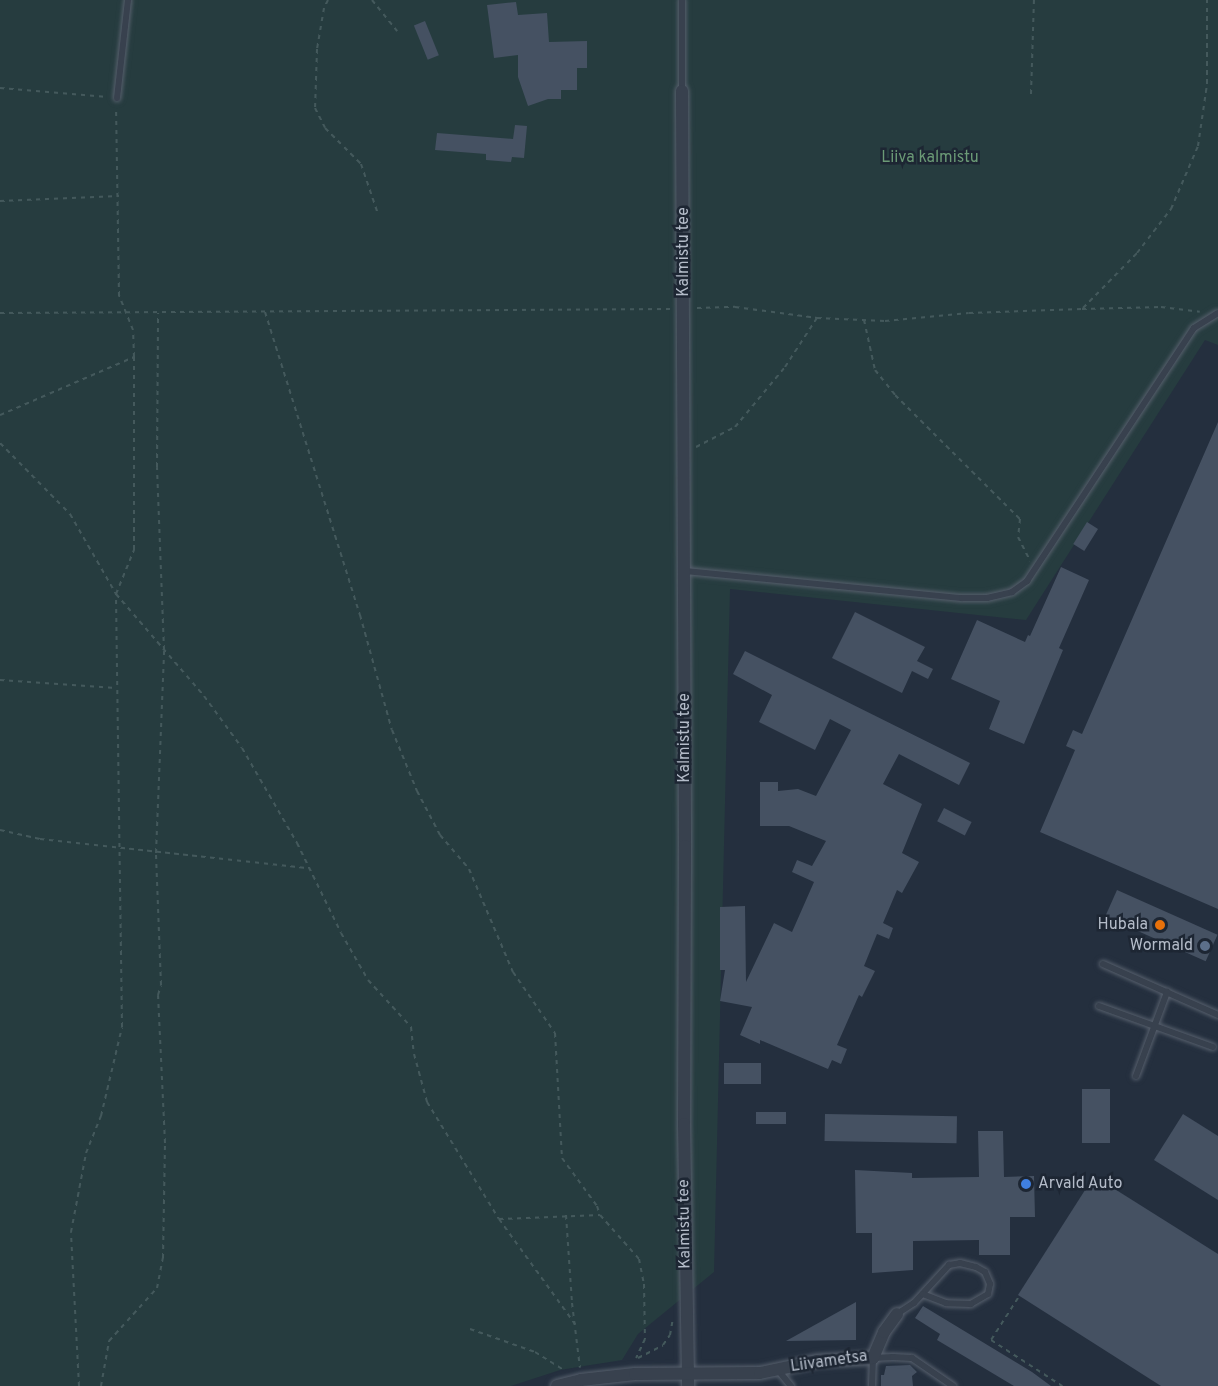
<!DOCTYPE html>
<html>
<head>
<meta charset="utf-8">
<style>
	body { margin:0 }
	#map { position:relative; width:1218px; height:1386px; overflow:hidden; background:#242f3e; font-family:Overpass,sans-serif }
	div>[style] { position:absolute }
	.green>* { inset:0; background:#263c3f }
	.building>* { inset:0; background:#455162; transform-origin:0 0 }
	.path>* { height:2px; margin-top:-1px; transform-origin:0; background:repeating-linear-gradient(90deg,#44595c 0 4.5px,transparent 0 9px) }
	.roads { filter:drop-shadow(0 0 2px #565f6c) drop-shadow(0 0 2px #565f6c) }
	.lane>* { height:6px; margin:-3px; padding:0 3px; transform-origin:3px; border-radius:3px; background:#38414e }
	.street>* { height:12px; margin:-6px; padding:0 6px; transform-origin:6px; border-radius:6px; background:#38414e }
	.dots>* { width:16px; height:16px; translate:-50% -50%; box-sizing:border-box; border:3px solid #1d2633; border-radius:50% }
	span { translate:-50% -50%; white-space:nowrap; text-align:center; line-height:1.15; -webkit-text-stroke:5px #1d2633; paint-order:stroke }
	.park-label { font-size:16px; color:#6b9a76 }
	.street-label { font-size:16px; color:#b4bcc9 }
	.poi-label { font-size:16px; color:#b4bcc9 }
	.right { translate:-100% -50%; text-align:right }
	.left { translate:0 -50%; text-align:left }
</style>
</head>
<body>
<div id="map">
	<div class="green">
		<i style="clip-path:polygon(0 0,1218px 0,1218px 345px,1205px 340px,1026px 620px,730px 589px,714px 1272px,638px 1334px,622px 1360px,560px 1370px,511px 1386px,0 1386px)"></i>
	</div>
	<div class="building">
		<i style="clip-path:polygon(516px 2px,518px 15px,547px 13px,549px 42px,587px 41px,587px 68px,577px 68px,577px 90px,561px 90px,561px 99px,548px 99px,528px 106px,518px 77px,518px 55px,494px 58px,487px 5px)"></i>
		<i style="left:425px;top:21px;width:37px;height:12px;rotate:68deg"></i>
		<i style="clip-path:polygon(515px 125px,527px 126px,524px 158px,512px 157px,511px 162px,486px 160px,486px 154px,435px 150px,437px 133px,513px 139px)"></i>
		<i style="clip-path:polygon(1218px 422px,1218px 909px,1040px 832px,1075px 750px,1066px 746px,1073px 730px,1082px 734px)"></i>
		<i style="left:1087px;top:522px;width:13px;height:26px;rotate:32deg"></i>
		<i style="clip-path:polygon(1061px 567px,1089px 580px,1059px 648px,1063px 650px,1024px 744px,989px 729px,1000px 701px,951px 679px,977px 620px,1025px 642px,1028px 635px,1030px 636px)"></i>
		<i style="clip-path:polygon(855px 612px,925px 647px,917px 661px,933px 669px,928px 679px,912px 671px,902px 693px,832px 658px)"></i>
		<i style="clip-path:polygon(745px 651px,970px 763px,959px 785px,899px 754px,883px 784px,922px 804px,902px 853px,919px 862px,902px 893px,897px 890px,883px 923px,893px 928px,889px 939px,877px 934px,864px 966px,875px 971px,862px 997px,859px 995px,837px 1045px,847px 1049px,841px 1064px,832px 1060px,828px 1069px,760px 1040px,760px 1044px,740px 1035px,752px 1007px,720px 1001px,725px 970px,720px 970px,720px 907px,745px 906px,746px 982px,774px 923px,792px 932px,814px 882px,792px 872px,797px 860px,812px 866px,826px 841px,789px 826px,760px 826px,760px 782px,778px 782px,778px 791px,798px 789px,816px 796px,851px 730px,830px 719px,815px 750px,759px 722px,772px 695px,733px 674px)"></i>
		<i style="left:944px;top:808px;width:31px;height:15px;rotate:27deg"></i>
		<i style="left:1117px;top:890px;width:110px;height:29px;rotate:24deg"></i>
		<i style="left:761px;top:1063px;width:21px;height:37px;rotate:90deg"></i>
		<i style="left:1082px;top:1089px;width:28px;height:54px"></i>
		<i style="left:756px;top:1112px;width:30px;height:12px"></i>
		<i style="left:825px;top:1114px;width:132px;height:27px;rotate:1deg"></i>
		<i style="clip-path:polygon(1183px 1114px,1218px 1136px,1218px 1200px,1154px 1160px)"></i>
		<i style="clip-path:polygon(978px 1131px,1003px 1131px,1004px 1177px,1034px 1176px,1035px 1217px,1010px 1217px,1010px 1255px,979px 1255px,979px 1240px,913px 1241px,913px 1270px,872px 1273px,872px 1233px,856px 1233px,855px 1170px,912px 1173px,912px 1178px,979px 1177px)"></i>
		<i style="clip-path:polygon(1094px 1176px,1218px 1254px,1218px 1386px,1161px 1386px,1018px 1295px)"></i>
		<i style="clip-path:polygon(856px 1302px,856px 1340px,786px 1341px)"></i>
		<i style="clip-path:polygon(923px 1306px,1032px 1372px,1051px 1386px,1014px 1386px,937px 1340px,940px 1334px,915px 1318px)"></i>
		<i style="clip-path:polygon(910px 1365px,917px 1372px,912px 1376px,913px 1386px,881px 1386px,881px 1375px,884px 1375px,886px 1366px)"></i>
	</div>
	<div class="path">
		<i style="left:328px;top:0;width:9px;rotate:117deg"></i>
		<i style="left:324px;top:8px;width:42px;rotate:99.7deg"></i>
		<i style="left:317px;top:49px;width:59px;rotate:91.9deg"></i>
		<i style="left:315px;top:108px;width:22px;rotate:63deg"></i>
		<i style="left:325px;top:128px;width:51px;rotate:45deg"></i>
		<i style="left:361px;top:164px;width:50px;rotate:71.2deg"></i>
		<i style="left:372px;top:0;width:40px;rotate:51deg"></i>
		<i style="left:0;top:88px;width:108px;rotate:4.8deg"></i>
		<i style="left:1031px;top:94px;width:94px;rotate:-88.2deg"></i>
		<i style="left:0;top:201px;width:119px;rotate:-2.4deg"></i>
		<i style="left:697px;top:308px;width:38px;rotate:-2deg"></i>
		<i style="left:735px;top:307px;width:83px;rotate:7.6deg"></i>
		<i style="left:817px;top:318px;width:68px;rotate:2.5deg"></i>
		<i style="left:885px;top:321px;width:84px;rotate:-5.4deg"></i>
		<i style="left:969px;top:313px;width:113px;rotate:-2deg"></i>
		<i style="left:1082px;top:309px;width:79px;rotate:-1.5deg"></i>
		<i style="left:1161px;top:307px;width:39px;rotate:7deg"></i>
		<i style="left:1083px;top:308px;width:77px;rotate:-45.5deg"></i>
		<i style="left:1137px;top:253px;width:56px;rotate:-52.3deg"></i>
		<i style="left:1171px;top:209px;width:69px;rotate:-66.8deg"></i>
		<i style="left:1198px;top:146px;width:63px;rotate:-81.7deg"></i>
		<i style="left:1207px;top:84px;width:84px;rotate:-90deg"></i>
		<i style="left:265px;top:312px;width:318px;rotate:72.6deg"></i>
		<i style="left:360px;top:615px;width:119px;rotate:74.5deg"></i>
		<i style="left:392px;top:730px;width:66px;rotate:67.7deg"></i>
		<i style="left:417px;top:791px;width:50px;rotate:62.4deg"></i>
		<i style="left:440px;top:835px;width:45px;rotate:49.5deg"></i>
		<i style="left:469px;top:869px;width:112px;rotate:66.9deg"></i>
		<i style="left:513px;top:972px;width:74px;rotate:55.5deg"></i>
		<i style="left:555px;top:1033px;width:125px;rotate:86.8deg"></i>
		<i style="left:562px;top:1158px;width:59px;rotate:53.9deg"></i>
		<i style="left:597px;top:1206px;width:9px;rotate:72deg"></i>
		<i style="left:600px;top:1215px;width:59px;rotate:48.4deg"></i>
		<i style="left:639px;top:1259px;width:25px;rotate:79deg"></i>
		<i style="left:644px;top:1284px;width:55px;rotate:89deg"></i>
		<i style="left:645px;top:1339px;width:21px;rotate:115deg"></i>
		<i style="left:0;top:313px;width:670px;rotate:-0.34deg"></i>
		<i style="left:864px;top:320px;width:51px;rotate:77.6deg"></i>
		<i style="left:875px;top:370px;width:32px;rotate:51deg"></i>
		<i style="left:895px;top:395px;width:176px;rotate:44.8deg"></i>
		<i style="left:1020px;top:519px;width:18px;rotate:96deg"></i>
		<i style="left:1018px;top:537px;width:27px;rotate:63deg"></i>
		<i style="left:0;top:415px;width:146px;rotate:-23.4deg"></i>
		<i style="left:134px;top:357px;width:27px;rotate:-92deg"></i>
		<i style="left:133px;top:330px;width:37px;rotate:-112deg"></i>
		<i style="left:119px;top:296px;width:189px;rotate:-90.9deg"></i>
		<i style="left:0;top:443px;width:100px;rotate:45.4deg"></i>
		<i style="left:70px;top:514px;width:92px;rotate:60.1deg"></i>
		<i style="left:116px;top:594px;width:135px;rotate:49.2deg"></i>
		<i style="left:204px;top:696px;width:64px;rotate:53.8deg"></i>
		<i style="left:242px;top:748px;width:110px;rotate:59.9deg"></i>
		<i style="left:297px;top:843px;width:100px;rotate:63.9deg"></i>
		<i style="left:341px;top:933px;width:54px;rotate:60.1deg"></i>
		<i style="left:368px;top:980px;width:64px;rotate:47.5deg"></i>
		<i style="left:411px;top:1027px;width:27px;rotate:84deg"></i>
		<i style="left:414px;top:1054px;width:50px;rotate:74.8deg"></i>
		<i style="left:427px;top:1102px;width:137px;rotate:58.4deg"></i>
		<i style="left:499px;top:1219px;width:130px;rotate:54.1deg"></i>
		<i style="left:696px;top:447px;width:44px;rotate:-27.1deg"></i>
		<i style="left:735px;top:427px;width:78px;rotate:-50.2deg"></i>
		<i style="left:785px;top:367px;width:59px;rotate:-56.9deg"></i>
		<i style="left:0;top:680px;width:116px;rotate:3.9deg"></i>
		<i style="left:0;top:830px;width:41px;rotate:12.7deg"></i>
		<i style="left:40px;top:839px;width:270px;rotate:6.2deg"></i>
		<i style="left:566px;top:1215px;width:88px;rotate:86.1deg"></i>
		<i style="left:572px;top:1303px;width:65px;rotate:83deg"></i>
		<i style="left:499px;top:1219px;width:101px;rotate:-2.3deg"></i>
		<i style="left:1018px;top:1298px;width:50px;rotate:122.7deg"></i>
		<i style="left:991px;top:1340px;width:85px;rotate:32.9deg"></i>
		<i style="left:470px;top:1329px;width:69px;rotate:19.5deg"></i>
		<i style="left:535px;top:1352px;width:34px;rotate:32deg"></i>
		<i style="left:638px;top:1358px;width:28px;rotate:-27deg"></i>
		<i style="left:663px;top:1345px;width:12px;rotate:-55deg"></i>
		<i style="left:670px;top:1335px;width:17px;rotate:-80deg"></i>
		<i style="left:79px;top:1386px;width:154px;rotate:-93deg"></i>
		<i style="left:71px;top:1232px;width:80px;rotate:-79.2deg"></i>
		<i style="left:86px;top:1153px;width:40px;rotate:-68deg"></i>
		<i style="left:101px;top:1116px;width:91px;rotate:-76.7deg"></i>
		<i style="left:122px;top:1027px;width:433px;rotate:-90.8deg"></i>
		<i style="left:116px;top:594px;width:48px;rotate:-67.8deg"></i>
		<i style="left:134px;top:550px;width:193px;rotate:-90deg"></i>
		<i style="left:101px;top:1386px;width:46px;rotate:-79.9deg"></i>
		<i style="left:109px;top:1341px;width:72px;rotate:-47.8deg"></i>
		<i style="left:157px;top:1288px;width:31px;rotate:-79deg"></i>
		<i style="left:163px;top:1258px;width:115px;rotate:-89deg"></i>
		<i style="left:165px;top:1143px;width:148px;rotate:-92.7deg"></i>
		<i style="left:158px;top:995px;width:10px;rotate:-73deg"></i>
		<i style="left:161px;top:985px;width:132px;rotate:-92.2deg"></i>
		<i style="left:156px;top:853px;width:203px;rotate:-87.7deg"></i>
		<i style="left:164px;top:650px;width:183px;rotate:-92.2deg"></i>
		<i style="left:157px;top:467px;width:154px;rotate:-89.6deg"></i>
	</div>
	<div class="roads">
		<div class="lane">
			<i style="left:682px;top:0;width:91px;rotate:90deg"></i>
			<i style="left:117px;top:98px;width:99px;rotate:-83.6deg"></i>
			<i style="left:685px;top:571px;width:278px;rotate:5.6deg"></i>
			<i style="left:962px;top:598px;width:25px"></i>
			<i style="left:987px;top:598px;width:26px;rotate:-13deg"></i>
			<i style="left:1012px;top:592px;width:19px;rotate:-36deg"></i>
			<i style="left:1027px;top:581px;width:303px;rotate:-56.6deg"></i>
			<i style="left:1194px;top:328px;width:28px;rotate:-32deg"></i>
			<i style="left:1103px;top:964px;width:126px;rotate:23.9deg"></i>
			<i style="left:1099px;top:1006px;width:121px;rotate:19.8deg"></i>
			<i style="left:1136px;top:1076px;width:90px;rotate:-69.7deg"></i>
			<i style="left:897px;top:1314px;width:20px;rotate:-33deg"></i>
			<i style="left:914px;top:1303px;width:52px;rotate:-47.4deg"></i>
			<i style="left:949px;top:1265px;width:11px;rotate:-10deg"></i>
			<i style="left:960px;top:1263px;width:16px;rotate:14deg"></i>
			<i style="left:976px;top:1267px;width:10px;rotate:29deg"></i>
			<i style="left:985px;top:1272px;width:13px;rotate:67deg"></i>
			<i style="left:990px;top:1284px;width:10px;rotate:101deg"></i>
			<i style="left:988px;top:1294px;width:20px;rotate:150deg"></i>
			<i style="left:971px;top:1304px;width:25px;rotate:-178deg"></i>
			<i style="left:946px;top:1303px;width:25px;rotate:-159deg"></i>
			<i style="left:778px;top:1370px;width:21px;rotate:51deg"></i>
			<i style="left:872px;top:1386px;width:28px;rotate:-88deg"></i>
			<i style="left:873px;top:1358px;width:20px;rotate:-3deg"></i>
			<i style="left:893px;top:1357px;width:19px;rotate:3deg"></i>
			<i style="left:912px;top:1358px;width:50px;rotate:34.3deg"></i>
		</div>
		<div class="street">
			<i style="left:682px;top:91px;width:755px;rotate:89.77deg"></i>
			<i style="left:685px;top:846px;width:278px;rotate:90.2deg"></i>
			<i style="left:684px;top:1124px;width:262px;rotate:89.1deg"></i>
			<i style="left:557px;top:1386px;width:25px;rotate:-14deg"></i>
			<i style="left:581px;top:1380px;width:54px;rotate:-6.3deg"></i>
			<i style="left:635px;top:1374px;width:125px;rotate:-0.5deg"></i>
			<i style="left:760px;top:1373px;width:58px;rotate:-11.9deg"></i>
			<i style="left:817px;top:1361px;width:56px;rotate:-3.1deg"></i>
			<i style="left:873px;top:1358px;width:28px;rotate:-67deg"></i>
			<i style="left:884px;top:1332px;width:22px;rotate:-54deg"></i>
		</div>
	</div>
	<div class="dots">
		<i style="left:1160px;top:925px;background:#e8710a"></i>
		<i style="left:1205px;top:946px;background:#5c6f8a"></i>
		<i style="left:1026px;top:1184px;background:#3f7fe0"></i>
	</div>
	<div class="park-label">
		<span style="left:930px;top:158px">Liiva kalmistu</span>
	</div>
	<div class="street-label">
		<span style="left:684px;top:252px;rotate:-90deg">Kalmistu tee</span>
		<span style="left:685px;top:738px;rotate:-90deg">Kalmistu tee</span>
		<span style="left:685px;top:1224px;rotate:-91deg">Kalmistu tee</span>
		<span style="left:829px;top:1362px;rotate:-8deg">Liivametsa</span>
	</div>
	<div class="poi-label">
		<span class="right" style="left:1148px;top:925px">Hubala</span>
		<span class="right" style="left:1193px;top:946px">Wormald</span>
		<span class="left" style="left:1038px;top:1184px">Arvald Auto</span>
	</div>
</div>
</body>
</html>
